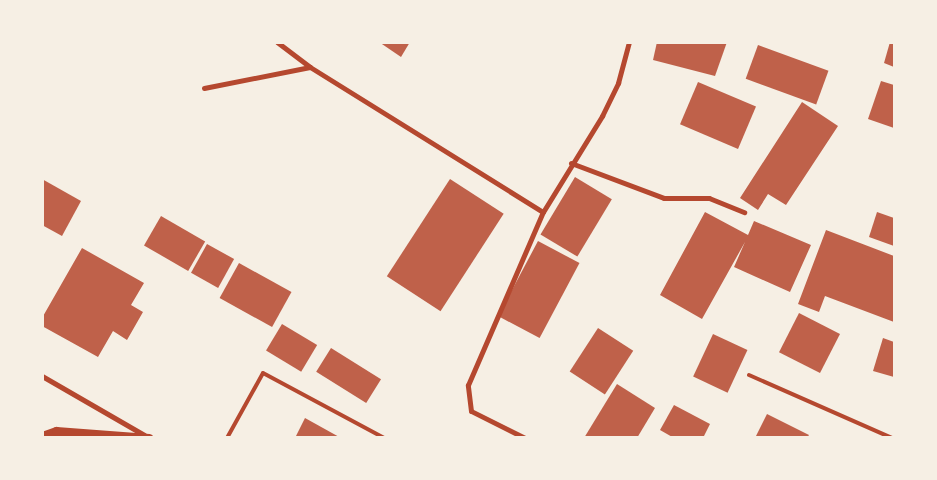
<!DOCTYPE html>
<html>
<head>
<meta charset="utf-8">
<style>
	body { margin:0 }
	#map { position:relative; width:937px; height:480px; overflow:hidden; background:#f6efe4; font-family:"Zilla Slab",serif }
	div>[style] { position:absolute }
	.building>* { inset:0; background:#bf614a; transform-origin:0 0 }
	.service>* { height:4px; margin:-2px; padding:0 2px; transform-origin:2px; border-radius:2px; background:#b5482f }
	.minor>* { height:5px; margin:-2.5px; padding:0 2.5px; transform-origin:2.5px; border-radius:2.5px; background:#b5482f }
	.tertiary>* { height:9px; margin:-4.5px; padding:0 4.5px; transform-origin:4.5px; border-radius:4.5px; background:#b5482f }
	span { translate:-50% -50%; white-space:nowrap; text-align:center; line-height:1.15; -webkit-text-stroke:5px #f6efe4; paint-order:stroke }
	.frame { position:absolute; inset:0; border:44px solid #f6efe4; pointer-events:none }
</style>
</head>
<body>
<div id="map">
	<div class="building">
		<i style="clip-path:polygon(379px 42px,410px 42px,401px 57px)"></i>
		<i style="clip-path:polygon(657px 42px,727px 42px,715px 76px,653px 60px)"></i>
		<i style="clip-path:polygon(890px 42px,894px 42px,894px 67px,884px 63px)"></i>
		<i style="left:758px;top:45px;width:75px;height:36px;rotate:20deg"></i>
		<i style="clip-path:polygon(881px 81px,894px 85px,894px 128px,868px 119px)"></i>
		<i style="left:698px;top:82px;width:63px;height:46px;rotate:23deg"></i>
		<i style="clip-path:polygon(802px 102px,838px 126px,786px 205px,768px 194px,758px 210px,740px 198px)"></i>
		<i style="left:575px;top:177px;width:43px;height:67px;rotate:31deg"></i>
		<i style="clip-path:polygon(42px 179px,81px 201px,62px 236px,42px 225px)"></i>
		<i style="left:450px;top:179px;width:64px;height:116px;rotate:33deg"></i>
		<i style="clip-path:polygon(705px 212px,748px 235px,754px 221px,811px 245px,790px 292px,734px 267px,745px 242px,702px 319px,660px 295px)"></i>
		<i style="clip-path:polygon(877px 212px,894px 218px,894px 246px,869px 237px)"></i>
		<i style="left:161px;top:216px;width:51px;height:34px;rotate:30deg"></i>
		<i style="clip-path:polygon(826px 230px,894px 256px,894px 322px,825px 296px,819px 312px,798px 304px)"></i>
		<i style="left:538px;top:241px;width:47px;height:85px;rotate:28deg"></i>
		<i style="left:207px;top:244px;width:31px;height:33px;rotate:29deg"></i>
		<i style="clip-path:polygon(82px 248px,144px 283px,131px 305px,143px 312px,127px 340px,113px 331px,98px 357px,42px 326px,42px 318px)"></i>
		<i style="left:239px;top:263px;width:60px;height:40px;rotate:29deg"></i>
		<i style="left:799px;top:313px;width:46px;height:44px;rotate:27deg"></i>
		<i style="left:282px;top:324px;width:41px;height:31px;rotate:31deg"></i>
		<i style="left:598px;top:328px;width:42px;height:52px;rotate:33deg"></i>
		<i style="left:713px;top:334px;width:38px;height:47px;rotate:25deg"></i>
		<i style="clip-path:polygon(883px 338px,894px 342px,894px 377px,873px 371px)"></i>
		<i style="left:331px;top:348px;width:59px;height:28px;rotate:32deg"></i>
		<i style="clip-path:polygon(617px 384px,655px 408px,637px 438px,584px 438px)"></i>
		<i style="clip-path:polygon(674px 405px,710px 424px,703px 438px,674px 438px,660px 430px)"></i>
		<i style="clip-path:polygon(767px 414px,809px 435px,807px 438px,755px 438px)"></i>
		<i style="clip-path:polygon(305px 418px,341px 438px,295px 438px)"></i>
	</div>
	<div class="service">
		<i style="left:749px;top:375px;width:156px;rotate:23.8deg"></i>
		<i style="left:227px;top:438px;width:74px;rotate:-61deg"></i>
		<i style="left:263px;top:373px;width:137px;rotate:28.2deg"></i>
	</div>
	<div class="minor">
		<i style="left:277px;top:42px;width:41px;rotate:37.1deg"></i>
		<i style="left:204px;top:88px;width:108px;rotate:-11.2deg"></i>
		<i style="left:310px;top:67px;width:274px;rotate:31.9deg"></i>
		<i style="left:571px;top:163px;width:99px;rotate:20.6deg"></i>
		<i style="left:664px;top:198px;width:45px"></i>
		<i style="left:709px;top:198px;width:38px;rotate:22deg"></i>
		<i style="left:42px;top:376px;width:118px;rotate:30deg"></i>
		<i style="left:525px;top:438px;width:60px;rotate:-153.4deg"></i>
		<i style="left:471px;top:411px;width:26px;rotate:-97deg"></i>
		<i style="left:468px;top:385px;width:189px;rotate:-66.6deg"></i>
		<i style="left:543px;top:212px;width:113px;rotate:-58.4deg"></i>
		<i style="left:602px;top:116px;width:37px;rotate:-64deg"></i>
		<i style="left:618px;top:83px;width:42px;rotate:-75deg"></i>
	</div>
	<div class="tertiary">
		<i style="left:42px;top:436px;width:15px;rotate:-20deg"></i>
		<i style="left:56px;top:431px;width:93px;rotate:4.3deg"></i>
	</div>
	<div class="frame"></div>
</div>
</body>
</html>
